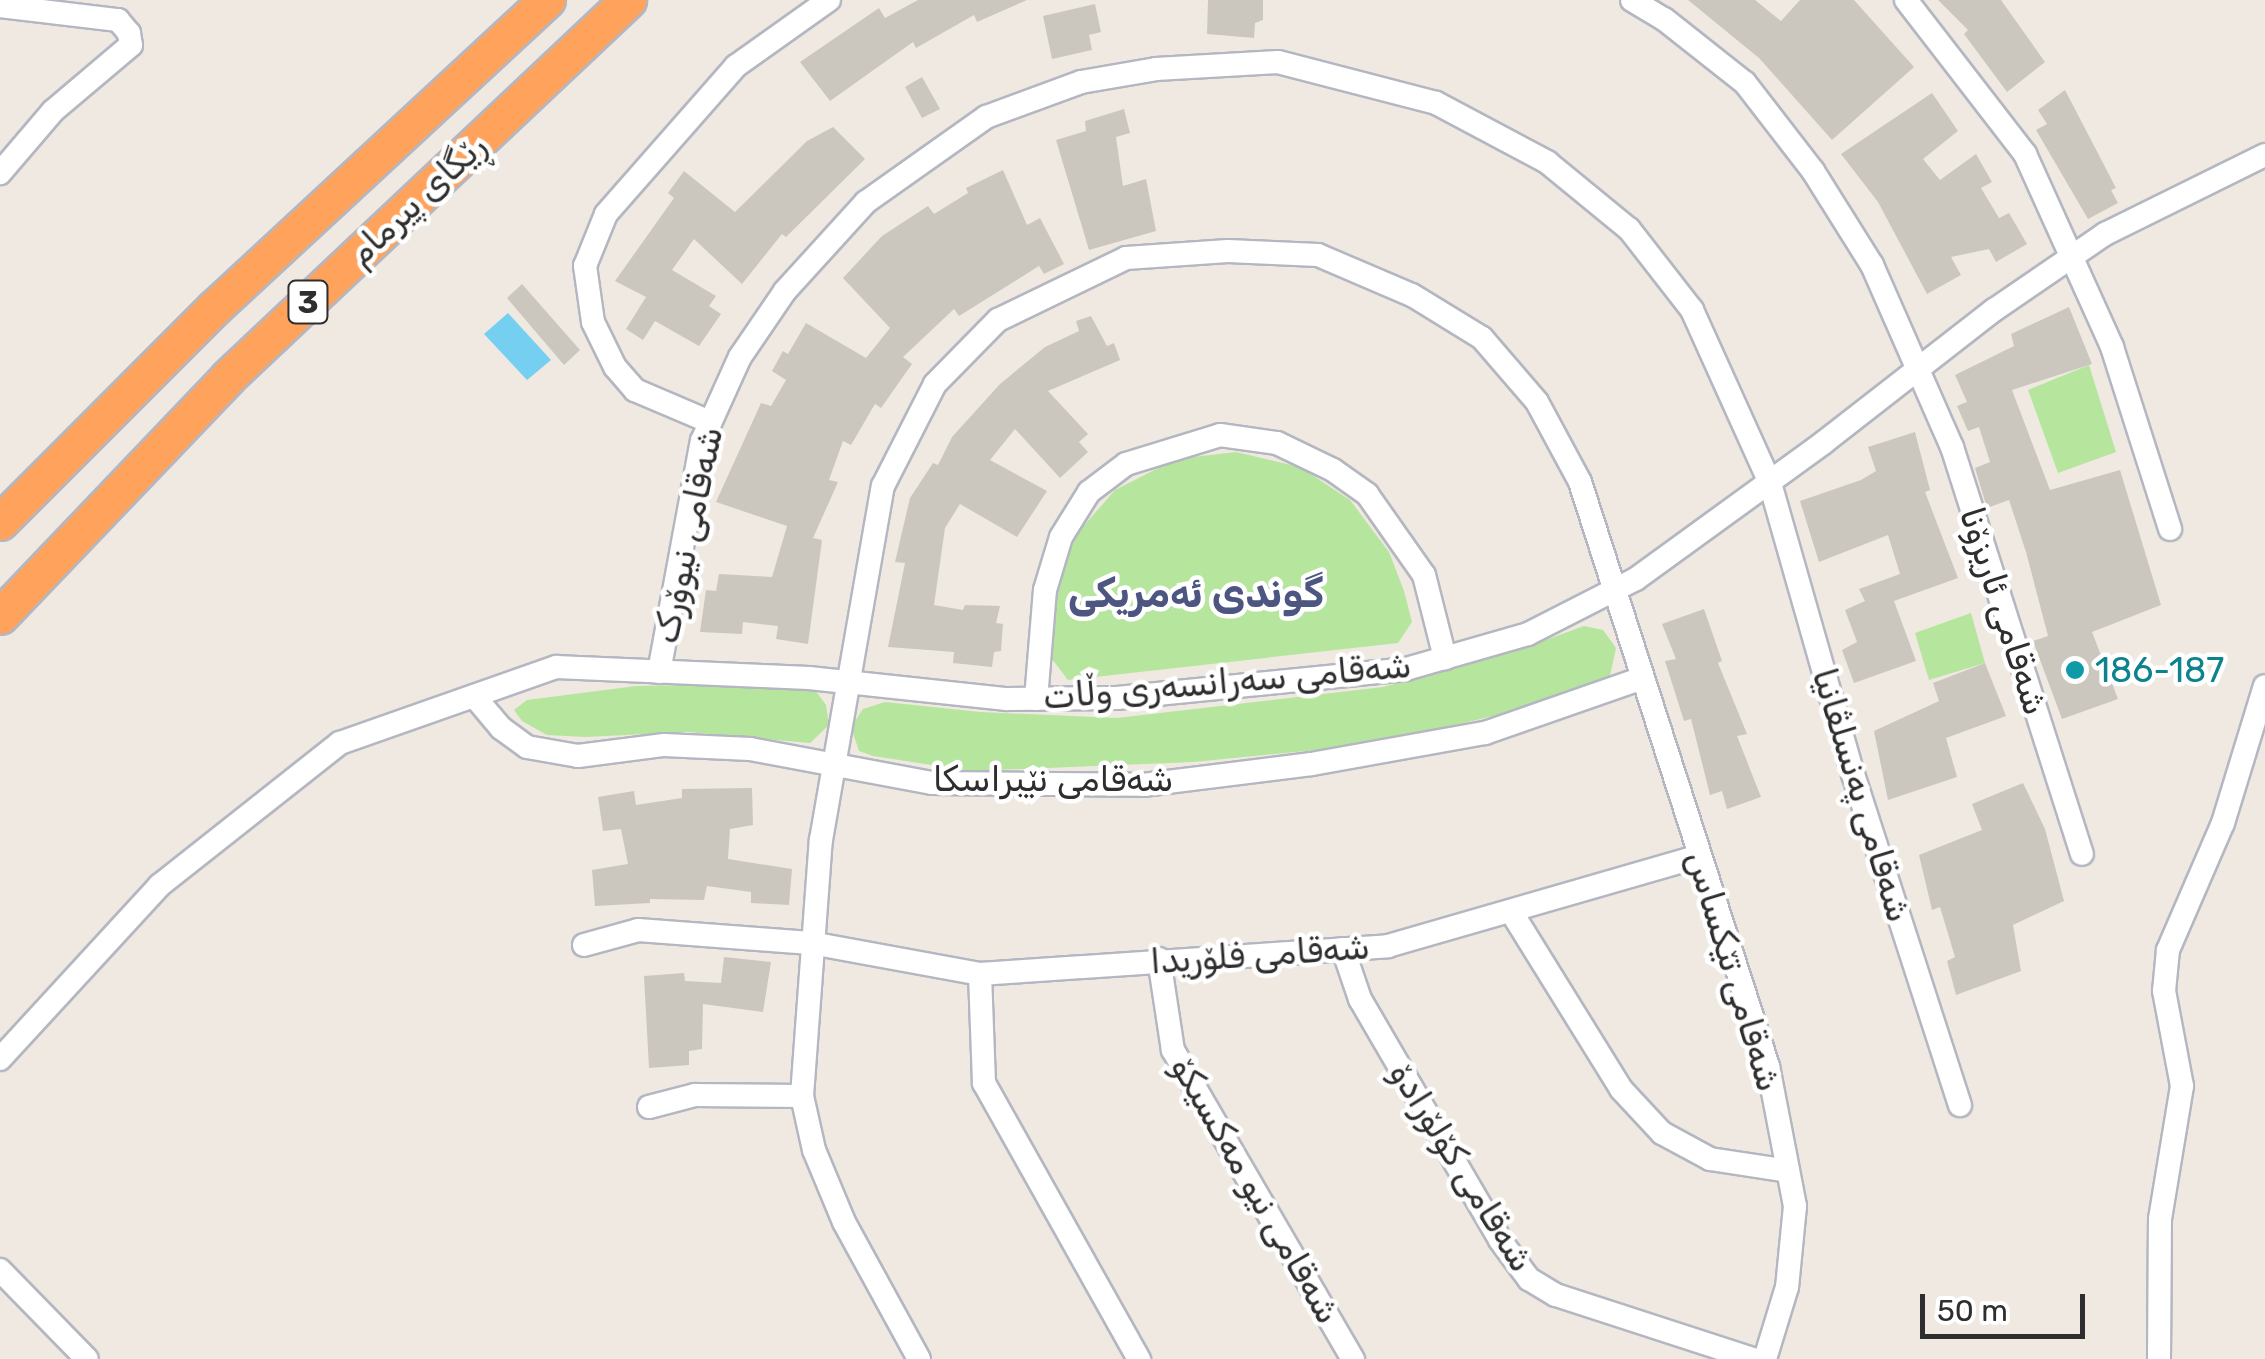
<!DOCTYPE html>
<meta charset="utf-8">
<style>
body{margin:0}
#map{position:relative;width:2265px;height:1359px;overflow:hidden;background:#efe9e1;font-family:Rubik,Vazirmatn,sans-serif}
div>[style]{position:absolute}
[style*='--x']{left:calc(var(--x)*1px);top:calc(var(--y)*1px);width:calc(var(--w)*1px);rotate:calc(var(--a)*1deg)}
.green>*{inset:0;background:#b6e59e}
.water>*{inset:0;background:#75cff0}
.building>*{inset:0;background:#cbc7bf}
.roads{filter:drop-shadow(2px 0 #b4b7c1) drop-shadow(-2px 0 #b4b7c1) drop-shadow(0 2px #b4b7c1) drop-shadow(0 -2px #b4b7c1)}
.minor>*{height:22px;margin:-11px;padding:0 11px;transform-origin:11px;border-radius:11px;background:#fff}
.highway>*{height:35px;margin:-17.5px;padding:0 17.5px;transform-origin:17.5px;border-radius:17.5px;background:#ffa35c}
.dots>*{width:28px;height:28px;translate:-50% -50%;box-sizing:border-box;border:5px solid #fff;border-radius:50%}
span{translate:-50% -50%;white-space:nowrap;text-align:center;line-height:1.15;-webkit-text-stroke:9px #fff;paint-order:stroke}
.shield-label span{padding:2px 8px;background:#fff;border:2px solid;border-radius:8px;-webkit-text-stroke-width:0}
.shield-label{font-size:32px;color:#2e2e2e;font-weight:700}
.street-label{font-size:35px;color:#2e2e2e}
.culture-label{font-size:35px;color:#0d838f}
.left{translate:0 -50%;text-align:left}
.quarter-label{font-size:40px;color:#4d5680;font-weight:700}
.scale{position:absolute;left:1920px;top:1294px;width:165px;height:45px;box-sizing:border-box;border:5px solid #2e2e2e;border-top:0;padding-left:12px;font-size:30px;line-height:35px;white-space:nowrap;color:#2e2e2e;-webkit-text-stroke:8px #fff;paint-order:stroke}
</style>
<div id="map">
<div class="green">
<i style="clip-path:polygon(2089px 365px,2116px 452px,2058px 473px,2028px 390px)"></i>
<i style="clip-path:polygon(1236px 452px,1300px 467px,1350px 500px,1389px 552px,1404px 591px,1412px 622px,1398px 643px,1068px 680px,1049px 655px,1052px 605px,1062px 565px,1081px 529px,1115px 490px,1176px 459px)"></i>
<i style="clip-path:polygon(1971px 613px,1985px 663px,1929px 680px,1915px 633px)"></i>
<i style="clip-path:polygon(1584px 626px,1603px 630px,1616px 648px,1610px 676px,1541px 704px,1379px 744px,1193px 762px,971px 771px,873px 756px,859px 751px,851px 727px,863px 709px,885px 702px,980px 712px,1117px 718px,1383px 687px,1516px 651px)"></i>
<i style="clip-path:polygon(755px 684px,815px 690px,826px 705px,829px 725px,810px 743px,688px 732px,585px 737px,547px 735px,522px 721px,514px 710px,527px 700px,636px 686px)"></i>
</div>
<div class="water">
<i style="clip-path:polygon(508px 313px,551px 360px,527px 380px,484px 334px)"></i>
</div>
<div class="building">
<i style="clip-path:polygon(918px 0,1027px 0,977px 22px,974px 15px,916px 48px,913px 42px,830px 101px,800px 62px,879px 8px,885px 18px)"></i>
<i style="clip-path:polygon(1208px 0,1263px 0,1263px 20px,1255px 23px,1254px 38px,1207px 34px)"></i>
<i style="clip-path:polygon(1688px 0,1755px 0,1781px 21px,1800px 0,1854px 0,1914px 67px,1832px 140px,1759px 58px)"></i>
<i style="clip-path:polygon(1938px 0,2001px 0,2045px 62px,2007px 92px,1964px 34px,1968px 30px)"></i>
<i style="clip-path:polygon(1095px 4px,1101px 32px,1089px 35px,1092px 50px,1052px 59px,1043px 16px)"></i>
<i style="clip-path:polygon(922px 77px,940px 109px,922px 118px,905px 87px)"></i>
<i style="clip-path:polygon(2065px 90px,2116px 188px,2111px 190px,2118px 203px,2088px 219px,2036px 130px,2047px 124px,2038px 110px)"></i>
<i style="clip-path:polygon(1932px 93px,1958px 131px,1923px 159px,1940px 180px,1976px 154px,1992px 182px,1981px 188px,1999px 218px,2009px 213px,2027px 244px,1996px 262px,1989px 249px,1951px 257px,1961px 275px,1927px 294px,1878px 202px,1841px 154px)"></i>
<i style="clip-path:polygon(1124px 109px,1130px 133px,1116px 137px,1123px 186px,1146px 179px,1156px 231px,1089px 250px,1056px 140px,1086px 131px,1085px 121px)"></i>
<i style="clip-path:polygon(833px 127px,865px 159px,786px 237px,782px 234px,742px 284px,694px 239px,672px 270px,716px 296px,709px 306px,721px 314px,699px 346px,655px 321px,643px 340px,626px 329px,646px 297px,615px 281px,674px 198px,668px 193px,684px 171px,735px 212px,807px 141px)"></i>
<i style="clip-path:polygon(1003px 170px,1027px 225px,1040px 218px,1064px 264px,1044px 274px,1039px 266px,959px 316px,954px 309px,903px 357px,912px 364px,881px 408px,875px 404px,851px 445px,843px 441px,829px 480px,838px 482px,813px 538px,822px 540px,808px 644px,776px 639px,778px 626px,743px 622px,742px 634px,700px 632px,706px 590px,716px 591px,719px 574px,772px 577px,787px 526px,716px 502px,761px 403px,771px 406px,786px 380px,772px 371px,783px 351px,788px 354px,806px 323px,866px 358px,890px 328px,843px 278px,882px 236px,928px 206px,934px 214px,968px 193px,966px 188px)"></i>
<i style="clip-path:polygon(522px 284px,580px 350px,564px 365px,507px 298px)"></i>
<i style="clip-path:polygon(2069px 307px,2092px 364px,2012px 390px,2050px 490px,2120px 470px,2161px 605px,2092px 632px,2118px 699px,2062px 719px,2033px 641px,2048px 636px,2026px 552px,2009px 500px,1987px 508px,1975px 468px,1990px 462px,1979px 427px,1968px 431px,1957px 406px,1967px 402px,1955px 375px,2014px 346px,2011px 334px)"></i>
<i style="clip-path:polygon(1091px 316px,1107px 346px,1114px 343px,1120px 360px,1048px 391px,1088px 434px,1079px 442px,1088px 452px,1060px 478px,1015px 429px,990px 460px,1047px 491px,1017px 537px,960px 504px,945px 528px,934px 605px,963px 610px,965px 605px,1000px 606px,996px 623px,1003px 624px,1001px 651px,994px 652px,992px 667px,953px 663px,954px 652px,888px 647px,905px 563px,895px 562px,910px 498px,933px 463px,938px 465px,952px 437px,1000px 384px,1045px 347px,1079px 331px,1076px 321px)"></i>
<i style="clip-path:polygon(1915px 432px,1930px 490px,1925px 492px,1958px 578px,1894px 601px,1916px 661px,1854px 683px,1842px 650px,1857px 642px,1845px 610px,1865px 601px,1859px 589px,1900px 574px,1888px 535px,1819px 562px,1800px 501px,1861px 480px,1876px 471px,1868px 447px)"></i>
<i style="clip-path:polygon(1704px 609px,1722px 661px,1718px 663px,1747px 734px,1737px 736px,1761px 797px,1727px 809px,1722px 791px,1710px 795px,1691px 719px,1684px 721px,1665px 661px,1676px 659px,1662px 624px)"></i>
<i style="clip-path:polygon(1985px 663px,2006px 716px,1946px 738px,1957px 777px,1888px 800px,1874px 731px,1939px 701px,1933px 683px)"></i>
<i style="clip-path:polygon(2023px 783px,2045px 829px,2064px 901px,2013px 925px,2021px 971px,1956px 995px,1947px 961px,1955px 957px,1940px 907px,1932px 910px,1919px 855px,1982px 830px,1972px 804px)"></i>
<i style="clip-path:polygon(752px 788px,753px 825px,730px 829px,728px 859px,792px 869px,789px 905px,751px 903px,751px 892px,707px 886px,704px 900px,650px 899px,650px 903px,595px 906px,592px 870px,628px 864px,621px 829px,603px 831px,598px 797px,634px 791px,636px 805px,682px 798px,682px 789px)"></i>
<i style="clip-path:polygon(724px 957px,771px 962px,763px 1012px,703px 1004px,702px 1049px,689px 1051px,689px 1065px,649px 1068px,644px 976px,684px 973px,685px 981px,721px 983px)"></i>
</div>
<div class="roads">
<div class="minor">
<i style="--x:1632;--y:0;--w:37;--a:31"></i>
<i style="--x:1664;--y:19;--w:103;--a:38.3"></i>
<i style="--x:1745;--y:83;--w:111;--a:52.3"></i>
<i style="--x:1813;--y:171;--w:111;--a:57.9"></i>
<i style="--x:1872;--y:265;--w:199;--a:66.3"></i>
<i style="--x:1952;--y:447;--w:427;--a:72.3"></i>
<i style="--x:1906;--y:0;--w:195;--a:52.3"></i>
<i style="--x:2025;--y:154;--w:212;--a:65.7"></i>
<i style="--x:2112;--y:347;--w:191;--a:72.3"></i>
<i style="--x:0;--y:6;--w:119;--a:6.8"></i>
<i style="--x:118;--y:20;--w:17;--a:50"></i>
<i style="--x:129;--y:33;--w:12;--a:81"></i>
<i style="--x:131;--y:45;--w:102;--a:139.8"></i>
<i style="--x:53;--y:111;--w:82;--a:130.5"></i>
<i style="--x:710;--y:422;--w:82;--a:-156.9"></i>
<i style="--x:635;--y:390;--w:30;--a:-131"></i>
<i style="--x:615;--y:367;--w:50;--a:-116.1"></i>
<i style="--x:593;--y:322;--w:57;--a:-98.1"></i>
<i style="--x:585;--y:266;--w:56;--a:-68"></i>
<i style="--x:606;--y:214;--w:197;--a:-48.7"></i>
<i style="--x:736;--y:66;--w:114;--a:-35.4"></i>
<i style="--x:659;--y:672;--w:235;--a:-79.5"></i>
<i style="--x:702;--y:441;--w:92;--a:-65.7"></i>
<i style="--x:740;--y:357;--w:80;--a:-55.7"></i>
<i style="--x:785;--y:291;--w:120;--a:-47.7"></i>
<i style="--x:866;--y:202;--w:147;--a:-35.3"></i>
<i style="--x:986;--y:117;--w:101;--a:-20.2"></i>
<i style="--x:1081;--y:82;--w:76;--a:-9.8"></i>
<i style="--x:1156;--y:69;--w:122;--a:-3.3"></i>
<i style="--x:1278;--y:62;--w:163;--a:14.5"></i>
<i style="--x:1436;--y:103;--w:126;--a:28"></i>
<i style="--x:1547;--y:162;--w:106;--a:39.3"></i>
<i style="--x:1629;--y:229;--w:103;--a:52.1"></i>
<i style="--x:1692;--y:310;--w:190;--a:65.7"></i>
<i style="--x:1770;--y:483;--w:303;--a:74.1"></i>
<i style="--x:1853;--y:774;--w:348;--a:72.1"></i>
<i style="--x:474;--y:696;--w:42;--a:49.8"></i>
<i style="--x:501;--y:728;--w:32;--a:36"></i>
<i style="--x:527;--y:747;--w:52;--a:10"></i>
<i style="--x:578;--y:756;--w:87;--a:-7.3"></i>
<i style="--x:664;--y:745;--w:86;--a:2.7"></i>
<i style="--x:750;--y:749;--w:185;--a:10.6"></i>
<i style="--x:932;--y:783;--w:211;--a:0.5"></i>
<i style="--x:1143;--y:785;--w:170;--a:-7.1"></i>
<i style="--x:1312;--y:764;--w:176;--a:-10.2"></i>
<i style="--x:1485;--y:733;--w:167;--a:-19.2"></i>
<i style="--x:1036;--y:699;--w:109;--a:-85.3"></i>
<i style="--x:1045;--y:590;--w:55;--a:-73.2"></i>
<i style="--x:1061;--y:537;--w:53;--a:-58.1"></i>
<i style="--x:1089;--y:492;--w:46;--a:-37.1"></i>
<i style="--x:1126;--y:464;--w:98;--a:-17.1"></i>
<i style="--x:1220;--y:435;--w:58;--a:8"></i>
<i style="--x:1277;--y:443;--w:62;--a:25.7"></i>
<i style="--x:1333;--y:470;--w:42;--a:35.2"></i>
<i style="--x:1367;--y:494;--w:99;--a:54.9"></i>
<i style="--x:1424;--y:575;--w:86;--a:75.8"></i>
<i style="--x:1512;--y:913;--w:207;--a:58.2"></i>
<i style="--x:1621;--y:1089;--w:60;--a:47"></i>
<i style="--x:1662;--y:1133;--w:55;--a:28.4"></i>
<i style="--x:1710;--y:1159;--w:79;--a:8.7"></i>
<i style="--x:584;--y:945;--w:56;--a:-15.5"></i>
<i style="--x:638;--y:930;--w:173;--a:4.3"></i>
<i style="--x:811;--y:943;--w:172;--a:10.4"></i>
<i style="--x:980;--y:974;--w:409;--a:-3.9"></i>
<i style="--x:1388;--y:946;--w:324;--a:-16.1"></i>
<i style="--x:1343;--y:949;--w:53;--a:71.2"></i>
<i style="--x:1360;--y:999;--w:279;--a:59.8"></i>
<i style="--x:1500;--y:1240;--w:49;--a:53.4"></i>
<i style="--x:1529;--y:1279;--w:31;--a:31"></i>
<i style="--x:1556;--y:1295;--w:207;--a:18"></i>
<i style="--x:1159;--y:959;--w:92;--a:81.3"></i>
<i style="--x:1173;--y:1050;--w:358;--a:59.8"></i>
<i style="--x:980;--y:974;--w:109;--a:87.9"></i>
<i style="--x:984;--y:1083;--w:317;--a:60.7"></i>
<i style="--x:0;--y:1059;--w:236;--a:-47.4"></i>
<i style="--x:160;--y:885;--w:229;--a:-38.3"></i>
<i style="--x:340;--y:743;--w:229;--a:-19.4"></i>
<i style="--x:556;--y:667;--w:253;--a:2.5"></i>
<i style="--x:809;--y:678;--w:199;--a:6.1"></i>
<i style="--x:1007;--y:699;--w:110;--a:-0.5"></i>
<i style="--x:1117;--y:698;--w:290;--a:-5.7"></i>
<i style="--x:1406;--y:669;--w:127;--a:-16"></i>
<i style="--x:1528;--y:634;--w:121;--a:-27"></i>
<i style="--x:1636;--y:579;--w:231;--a:-36"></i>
<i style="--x:1823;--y:443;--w:217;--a:-37.9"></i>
<i style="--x:1994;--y:310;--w:135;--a:-34.4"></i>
<i style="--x:2105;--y:234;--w:178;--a:-26.3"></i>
<i style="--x:649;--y:1107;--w:48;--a:-14.6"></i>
<i style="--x:695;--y:1095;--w:107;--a:0.5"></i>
<i style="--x:0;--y:1270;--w:124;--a:45.7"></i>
<i style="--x:919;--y:1359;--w:156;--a:-118.7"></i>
<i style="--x:844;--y:1222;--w:78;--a:-112.6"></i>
<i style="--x:814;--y:1150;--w:55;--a:-102.5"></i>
<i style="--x:802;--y:1096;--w:257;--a:-85.8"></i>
<i style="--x:821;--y:840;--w:359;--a:-80.1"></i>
<i style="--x:883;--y:486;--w:114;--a:-63"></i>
<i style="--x:935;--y:384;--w:90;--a:-45.5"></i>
<i style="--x:998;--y:320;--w:142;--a:-25.8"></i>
<i style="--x:1126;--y:258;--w:102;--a:-3.9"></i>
<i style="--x:1228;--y:251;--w:90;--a:2.5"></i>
<i style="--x:1318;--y:255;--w:102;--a:23.1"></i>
<i style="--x:1412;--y:295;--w:82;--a:31.6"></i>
<i style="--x:1482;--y:338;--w:84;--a:49.3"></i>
<i style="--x:1537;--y:402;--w:91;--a:61.7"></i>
<i style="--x:1580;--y:482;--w:614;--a:72.16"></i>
<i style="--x:1768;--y:1066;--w:143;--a:79.1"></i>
<i style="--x:1795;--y:1206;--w:81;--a:95.6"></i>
<i style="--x:1787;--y:1287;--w:75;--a:107"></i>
<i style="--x:2159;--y:1359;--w:140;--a:-89.6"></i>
<i style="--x:2160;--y:1219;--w:135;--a:-80.6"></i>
<i style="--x:2182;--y:1086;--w:97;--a:-100.7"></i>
<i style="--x:2164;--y:991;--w:41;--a:-84.4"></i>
<i style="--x:2168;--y:950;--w:138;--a:-66.6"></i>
<i style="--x:2223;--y:823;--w:143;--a:-73"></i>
</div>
<div class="highway">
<i style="--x:0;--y:522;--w:303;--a:-45"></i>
<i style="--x:214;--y:308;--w:454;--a:-42.8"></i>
<i style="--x:0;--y:616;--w:330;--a:-46.3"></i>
<i style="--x:228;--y:377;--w:550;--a:-43.3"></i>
</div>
</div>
<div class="dots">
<i style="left:2075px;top:670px;background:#0f9aa8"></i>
</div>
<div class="shield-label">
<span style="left:308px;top:302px">3</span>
</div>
<div class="street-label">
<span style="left:417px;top:199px;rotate:-43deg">ڕێگای پیرمام</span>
<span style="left:688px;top:535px;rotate:-78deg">شەقامی نیوۆرک</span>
<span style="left:2004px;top:611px;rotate:72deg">شەقامی ئاریزۆنا</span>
<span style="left:1227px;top:681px;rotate:-5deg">شەقامی سەرانسەری وڵات</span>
<span style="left:1053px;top:779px">شەقامی نێبراسکا</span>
<span style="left:1862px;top:795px;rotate:73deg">شەقامی پەنسلڤانیا</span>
<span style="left:1260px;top:954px;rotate:-4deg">شەقامی فلۆریدا</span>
<span style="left:1734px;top:971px;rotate:73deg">شەقامی تێکساس</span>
<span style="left:1462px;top:1167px;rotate:58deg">شەقامی کۆلۆرادۆ</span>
<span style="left:1256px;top:1190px;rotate:60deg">شەقامی نیو مەکسیکۆ</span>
</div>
<div class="culture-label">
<span class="left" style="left:2095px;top:670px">186-187</span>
</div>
<div class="quarter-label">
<span style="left:1196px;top:594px">گوندی ئەمریکی</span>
</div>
<div class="scale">50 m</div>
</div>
